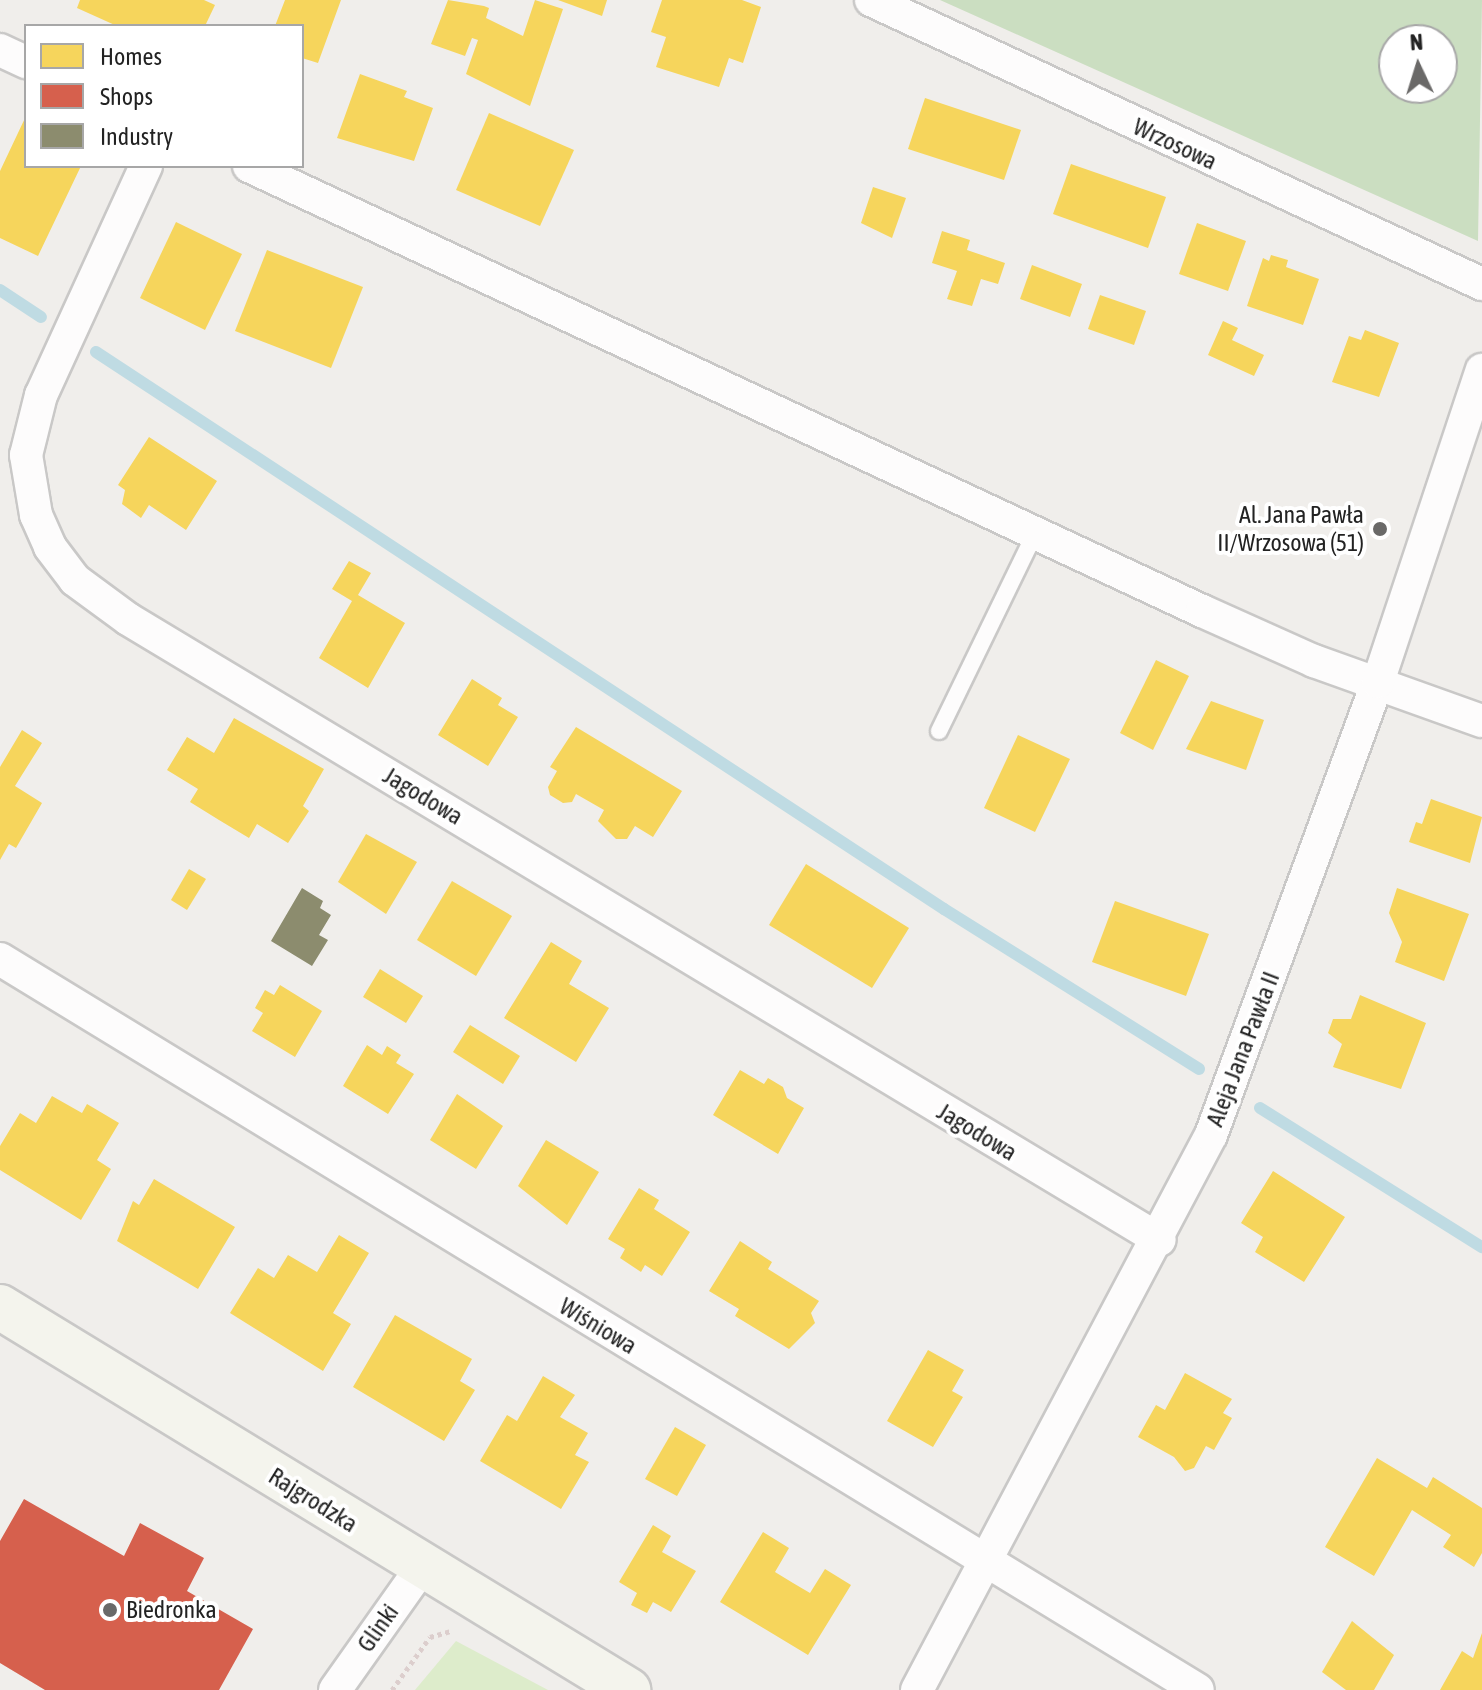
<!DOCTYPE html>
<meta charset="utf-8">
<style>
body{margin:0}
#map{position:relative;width:1482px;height:1690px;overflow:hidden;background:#f0eeeb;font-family:"Asap Condensed",sans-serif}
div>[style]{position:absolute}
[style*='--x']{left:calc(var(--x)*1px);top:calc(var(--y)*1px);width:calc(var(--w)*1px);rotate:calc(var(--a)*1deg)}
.grass>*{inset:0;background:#ddeccb}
.forest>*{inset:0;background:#cbdec1}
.homes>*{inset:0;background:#f6d55c}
.shops>*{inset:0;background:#d6604d}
.industry>*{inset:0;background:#8c8c6e}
.stream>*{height:12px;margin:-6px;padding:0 6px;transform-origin:6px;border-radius:6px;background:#bfdbe3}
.path>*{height:5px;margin-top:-2.5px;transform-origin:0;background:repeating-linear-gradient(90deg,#dccecd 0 4px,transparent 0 8px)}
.roads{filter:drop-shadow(2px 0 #c9c8c7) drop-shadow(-2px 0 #c9c8c7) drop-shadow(0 2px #c9c8c7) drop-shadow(0 -2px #c9c8c7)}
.lane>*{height:16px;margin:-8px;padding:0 8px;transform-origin:8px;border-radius:8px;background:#fdfcfc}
.street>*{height:32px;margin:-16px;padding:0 16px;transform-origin:16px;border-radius:16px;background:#fdfcfc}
.secondary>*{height:44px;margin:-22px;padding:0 22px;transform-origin:22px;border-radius:22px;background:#f4f4ed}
.dots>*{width:22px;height:22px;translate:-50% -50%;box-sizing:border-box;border:4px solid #fff;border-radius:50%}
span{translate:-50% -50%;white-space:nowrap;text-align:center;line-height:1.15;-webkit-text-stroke:8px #fff;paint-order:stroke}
.street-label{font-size:24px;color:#222}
.poi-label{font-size:24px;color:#222}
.right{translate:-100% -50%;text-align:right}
.left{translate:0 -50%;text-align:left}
.legend{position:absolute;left:24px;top:24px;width:280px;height:144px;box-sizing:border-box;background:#fff;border:2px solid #a7a7a7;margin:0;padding:10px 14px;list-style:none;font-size:24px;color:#222}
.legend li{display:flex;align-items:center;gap:16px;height:40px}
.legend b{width:40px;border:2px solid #a7a7a7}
.north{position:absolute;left:1378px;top:24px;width:80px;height:80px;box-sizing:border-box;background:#fff;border:2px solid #a7a7a7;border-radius:50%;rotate:356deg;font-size:22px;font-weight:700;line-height:32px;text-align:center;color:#222}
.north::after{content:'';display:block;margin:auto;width:28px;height:36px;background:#6a6968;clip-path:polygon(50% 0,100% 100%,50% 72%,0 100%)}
</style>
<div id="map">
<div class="grass">
<i style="clip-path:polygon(456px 1641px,548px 1690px,415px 1690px)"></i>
</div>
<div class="forest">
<i style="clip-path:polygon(evenodd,940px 0,1482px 0,1478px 241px,940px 0,1394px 40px,1442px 40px,1442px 88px,1394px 88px,1394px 40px)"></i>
</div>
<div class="homes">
<i style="clip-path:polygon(80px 0,204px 0,215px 5px,205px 26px,117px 26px,77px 8px)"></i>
<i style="clip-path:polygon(285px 0,341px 0,318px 63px,302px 58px,302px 26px,275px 26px)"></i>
<i style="clip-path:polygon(448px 0,484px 6px,489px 8px,486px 18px,523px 36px,535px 0,563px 9px,530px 106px,466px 74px,478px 40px,472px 38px,465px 56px,431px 44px)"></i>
<i style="clip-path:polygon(558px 0,607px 0,602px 16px)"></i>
<i style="clip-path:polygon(662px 0,742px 0,761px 7px,743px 63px,729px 58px,719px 87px,656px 67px,666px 37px,651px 32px)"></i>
<i style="clip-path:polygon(360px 74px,407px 91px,404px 97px,433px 108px,414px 161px,337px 138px)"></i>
<i style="clip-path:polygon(925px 98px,1021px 130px,1004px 180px,908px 149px)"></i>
<i style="clip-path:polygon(489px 113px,574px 150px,540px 226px,456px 190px)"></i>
<i style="clip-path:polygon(26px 116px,26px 166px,81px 166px,38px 256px,0 238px,0 171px)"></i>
<i style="clip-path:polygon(1071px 164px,1166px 197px,1148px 248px,1053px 214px)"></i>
<i style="clip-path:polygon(873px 187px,906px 198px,892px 238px,861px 223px)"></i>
<i style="clip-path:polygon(176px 222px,242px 254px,205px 330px,140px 298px)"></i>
<i style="clip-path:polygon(1197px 223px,1246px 241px,1228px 291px,1179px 274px)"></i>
<i style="clip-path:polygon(942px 231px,970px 240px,967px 250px,1005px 263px,998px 284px,981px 279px,972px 306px,947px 299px,957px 271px,932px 263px)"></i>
<i style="clip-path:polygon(267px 250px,363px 287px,331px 368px,235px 331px)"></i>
<i style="clip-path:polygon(1271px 255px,1288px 260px,1286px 267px,1319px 279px,1303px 325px,1247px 306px,1263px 258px,1269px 261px)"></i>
<i style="clip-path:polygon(1032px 265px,1082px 284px,1070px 317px,1020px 299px)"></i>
<i style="clip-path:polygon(1100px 295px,1146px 311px,1134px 345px,1088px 329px)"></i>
<i style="clip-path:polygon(1223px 321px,1238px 328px,1232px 340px,1264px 355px,1254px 376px,1208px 355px)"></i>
<i style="clip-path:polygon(1365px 330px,1399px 343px,1379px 397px,1332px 382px,1349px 336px,1361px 340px)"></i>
<i style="clip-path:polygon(149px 437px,217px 481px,186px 530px,149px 505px,141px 518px,122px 504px,125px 490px,118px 485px)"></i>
<i style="clip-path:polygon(349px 561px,371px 573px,358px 595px,405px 623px,368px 688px,319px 658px,352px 601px,332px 589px)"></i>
<i style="clip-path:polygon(1156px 660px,1189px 676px,1153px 750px,1120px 733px)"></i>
<i style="clip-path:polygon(472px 679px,502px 698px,498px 705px,518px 717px,488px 766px,438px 735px)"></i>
<i style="clip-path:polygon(1211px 701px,1264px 720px,1246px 770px,1186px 749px)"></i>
<i style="clip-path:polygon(234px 718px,324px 769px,303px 806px,309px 811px,288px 843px,257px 824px,249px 838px,219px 820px,190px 802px,198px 789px,167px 770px,187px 737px,214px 753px)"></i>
<i style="clip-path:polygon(576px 727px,682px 791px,653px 837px,635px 826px,627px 839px,616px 839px,598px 821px,604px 810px,576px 794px,572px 802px,563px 803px,550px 795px,548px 787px,557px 771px,550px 767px)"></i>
<i style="clip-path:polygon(22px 730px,42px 743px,15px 786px,42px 803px,16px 848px,9px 844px,0 860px,0 767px)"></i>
<i style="clip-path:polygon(1018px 735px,1070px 759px,1035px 832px,984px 808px)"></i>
<i style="clip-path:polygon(1431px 799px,1482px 817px,1470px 863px,1409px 842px,1416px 822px,1422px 824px)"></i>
<i style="clip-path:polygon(366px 834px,417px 862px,386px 914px,338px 882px)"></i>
<i style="clip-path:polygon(806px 864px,909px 928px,872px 988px,769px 925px)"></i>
<i style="clip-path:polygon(189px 869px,206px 879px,187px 910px,171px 900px)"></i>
<i style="clip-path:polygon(452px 881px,512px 916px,476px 976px,417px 940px)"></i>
<i style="clip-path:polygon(1397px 888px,1469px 914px,1444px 981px,1395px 962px,1402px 942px,1389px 913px)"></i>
<i style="clip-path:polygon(1115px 901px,1209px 934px,1186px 996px,1092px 962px)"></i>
<i style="clip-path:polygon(551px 942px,582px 961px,569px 984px,609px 1008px,576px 1062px,504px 1018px)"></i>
<i style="clip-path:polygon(380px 969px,423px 996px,406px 1023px,363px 997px)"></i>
<i style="clip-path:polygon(280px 985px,322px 1011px,295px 1057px,252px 1031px,263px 1013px,255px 1008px,265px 990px,274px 995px)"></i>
<i style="clip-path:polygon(1360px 995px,1426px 1023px,1401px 1089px,1333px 1067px,1342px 1044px,1328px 1033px,1333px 1019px,1351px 1019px)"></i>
<i style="clip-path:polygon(470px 1025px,520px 1056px,503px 1084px,453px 1052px)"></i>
<i style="clip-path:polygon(367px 1045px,382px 1055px,387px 1046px,401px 1055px,396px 1063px,414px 1074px,388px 1114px,343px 1086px)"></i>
<i style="clip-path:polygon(740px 1070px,764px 1084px,768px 1078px,783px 1087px,787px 1098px,804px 1108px,778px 1154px,713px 1115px)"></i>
<i style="clip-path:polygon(457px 1094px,503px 1126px,476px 1169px,430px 1140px)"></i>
<i style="clip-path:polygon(52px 1096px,82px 1113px,87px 1104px,119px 1123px,97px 1160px,111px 1169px,81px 1220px,0 1170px,0 1146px,20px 1113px,36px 1123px)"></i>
<i style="clip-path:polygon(546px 1140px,599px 1172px,567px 1225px,518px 1186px)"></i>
<i style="clip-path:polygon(1273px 1171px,1345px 1217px,1304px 1282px,1255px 1252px,1263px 1237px,1241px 1223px)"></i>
<i style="clip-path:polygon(154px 1179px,235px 1227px,198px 1289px,117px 1241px,133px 1201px,139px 1205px)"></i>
<i style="clip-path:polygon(639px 1188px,659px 1200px,654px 1209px,690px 1232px,662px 1276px,645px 1265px,641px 1272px,620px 1258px,625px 1249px,608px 1239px)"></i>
<i style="clip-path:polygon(339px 1235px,369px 1253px,333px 1313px,351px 1324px,323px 1371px,230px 1313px,258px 1268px,274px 1278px,288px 1255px,317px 1272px)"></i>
<i style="clip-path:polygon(740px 1241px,772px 1262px,768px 1269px,819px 1301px,811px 1313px,815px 1323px,789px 1349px,735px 1316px,739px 1309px,709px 1291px)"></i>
<i style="clip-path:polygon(395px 1315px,472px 1359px,460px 1381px,475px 1390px,444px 1441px,353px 1387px)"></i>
<i style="clip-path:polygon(928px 1350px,964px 1370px,952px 1391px,963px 1397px,933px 1447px,887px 1421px)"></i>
<i style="clip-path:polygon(1185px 1373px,1232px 1399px,1223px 1413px,1232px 1418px,1214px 1450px,1206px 1446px,1194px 1468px,1185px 1471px,1174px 1457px,1138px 1437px,1156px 1405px,1165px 1410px)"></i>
<i style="clip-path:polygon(543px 1376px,575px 1395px,560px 1417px,588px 1433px,575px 1455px,589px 1462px,561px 1509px,480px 1461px,507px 1415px,517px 1421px)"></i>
<i style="clip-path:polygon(675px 1427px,706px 1445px,677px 1496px,645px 1479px)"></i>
<i style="clip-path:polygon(1377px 1458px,1427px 1488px,1433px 1477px,1482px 1508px,1482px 1553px,1474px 1567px,1443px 1547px,1451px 1535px,1412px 1510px,1374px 1576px,1325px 1547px)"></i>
<i style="clip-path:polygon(653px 1525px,671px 1536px,662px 1552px,696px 1571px,671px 1612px,653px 1602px,647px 1613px,631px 1605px,637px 1593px,619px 1582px)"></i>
<i style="clip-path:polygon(763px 1532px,789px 1548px,775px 1572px,793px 1583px,810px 1593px,825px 1569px,851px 1585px,808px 1655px,720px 1602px)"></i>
<i style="clip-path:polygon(1352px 1621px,1394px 1655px,1374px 1690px,1346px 1690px,1322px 1672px)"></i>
<i style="clip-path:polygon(1482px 1633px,1482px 1690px,1440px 1690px,1462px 1651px,1473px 1658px)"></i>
</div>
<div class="shops">
<i style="clip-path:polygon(24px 1499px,124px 1556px,140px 1523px,204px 1558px,187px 1591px,253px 1629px,219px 1690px,45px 1690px,0 1663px,0 1541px)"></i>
</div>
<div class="industry">
<i style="clip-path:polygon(302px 888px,323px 901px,320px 908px,331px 915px,319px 935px,328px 940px,312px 966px,271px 941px)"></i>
</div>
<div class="stream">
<i style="--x:0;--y:290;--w:49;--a:33.4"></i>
<i style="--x:96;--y:352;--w:1015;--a:33.3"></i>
<i style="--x:944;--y:909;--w:301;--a:32.1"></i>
<i style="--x:1260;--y:1108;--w:262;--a:32.1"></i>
</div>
<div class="path">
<i style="--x:392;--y:1690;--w:65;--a:-54.4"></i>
<i style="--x:430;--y:1637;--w:22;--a:-16"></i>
</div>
<div class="roads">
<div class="lane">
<i style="--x:939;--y:731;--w:220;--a:-64.1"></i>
</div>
<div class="street">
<i style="--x:871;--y:0;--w:674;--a:24.93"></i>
<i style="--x:0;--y:50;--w:29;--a:25"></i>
<i style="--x:146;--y:166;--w:252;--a:114.6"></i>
<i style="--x:41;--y:395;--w:62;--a:104"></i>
<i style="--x:26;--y:455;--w:61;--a:80.5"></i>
<i style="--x:36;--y:515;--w:35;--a:66"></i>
<i style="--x:50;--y:547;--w:41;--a:52.9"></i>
<i style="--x:75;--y:580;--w:66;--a:36.3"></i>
<i style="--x:128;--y:619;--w:1204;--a:31.04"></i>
<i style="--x:249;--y:166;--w:1052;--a:25.03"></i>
<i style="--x:1202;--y:611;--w:123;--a:24.1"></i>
<i style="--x:1314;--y:661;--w:178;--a:19.7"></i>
<i style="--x:0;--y:959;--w:1403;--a:31.39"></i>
<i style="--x:335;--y:1690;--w:151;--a:-54.7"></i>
<i style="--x:917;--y:1690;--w:628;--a:-62.09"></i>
<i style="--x:1211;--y:1135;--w:483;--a:-69.8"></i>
<i style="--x:1378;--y:682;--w:329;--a:-71.6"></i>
</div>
<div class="secondary">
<i style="--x:0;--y:1307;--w:736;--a:31.38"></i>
</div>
</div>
<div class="dots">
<i style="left:1380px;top:529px;background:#6a6968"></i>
<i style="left:110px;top:1610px;background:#6a6968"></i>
</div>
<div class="street-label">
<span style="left:1175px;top:144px;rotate:25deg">Wrzosowa</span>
<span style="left:423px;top:796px;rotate:31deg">Jagodowa</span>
<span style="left:1243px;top:1049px;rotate:-69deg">Aleja Jana Pawła II</span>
<span style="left:977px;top:1132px;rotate:31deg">Jagodowa</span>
<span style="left:598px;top:1326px;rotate:31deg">Wiśniowa</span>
<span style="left:313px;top:1500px;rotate:32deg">Rajgrodzka</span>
<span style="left:378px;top:1628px;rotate:-55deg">Glinki</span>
</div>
<div class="poi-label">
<span class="right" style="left:1364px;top:529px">Al. Jana Pawła<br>II/Wrzosowa (51)</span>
<span class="left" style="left:126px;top:1610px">Biedronka</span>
</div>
<ul class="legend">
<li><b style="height:22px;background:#f6d55c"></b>Homes</li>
<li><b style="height:22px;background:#d6604d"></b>Shops</li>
<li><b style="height:22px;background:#8c8c6e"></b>Industry</li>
</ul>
<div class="north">N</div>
</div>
